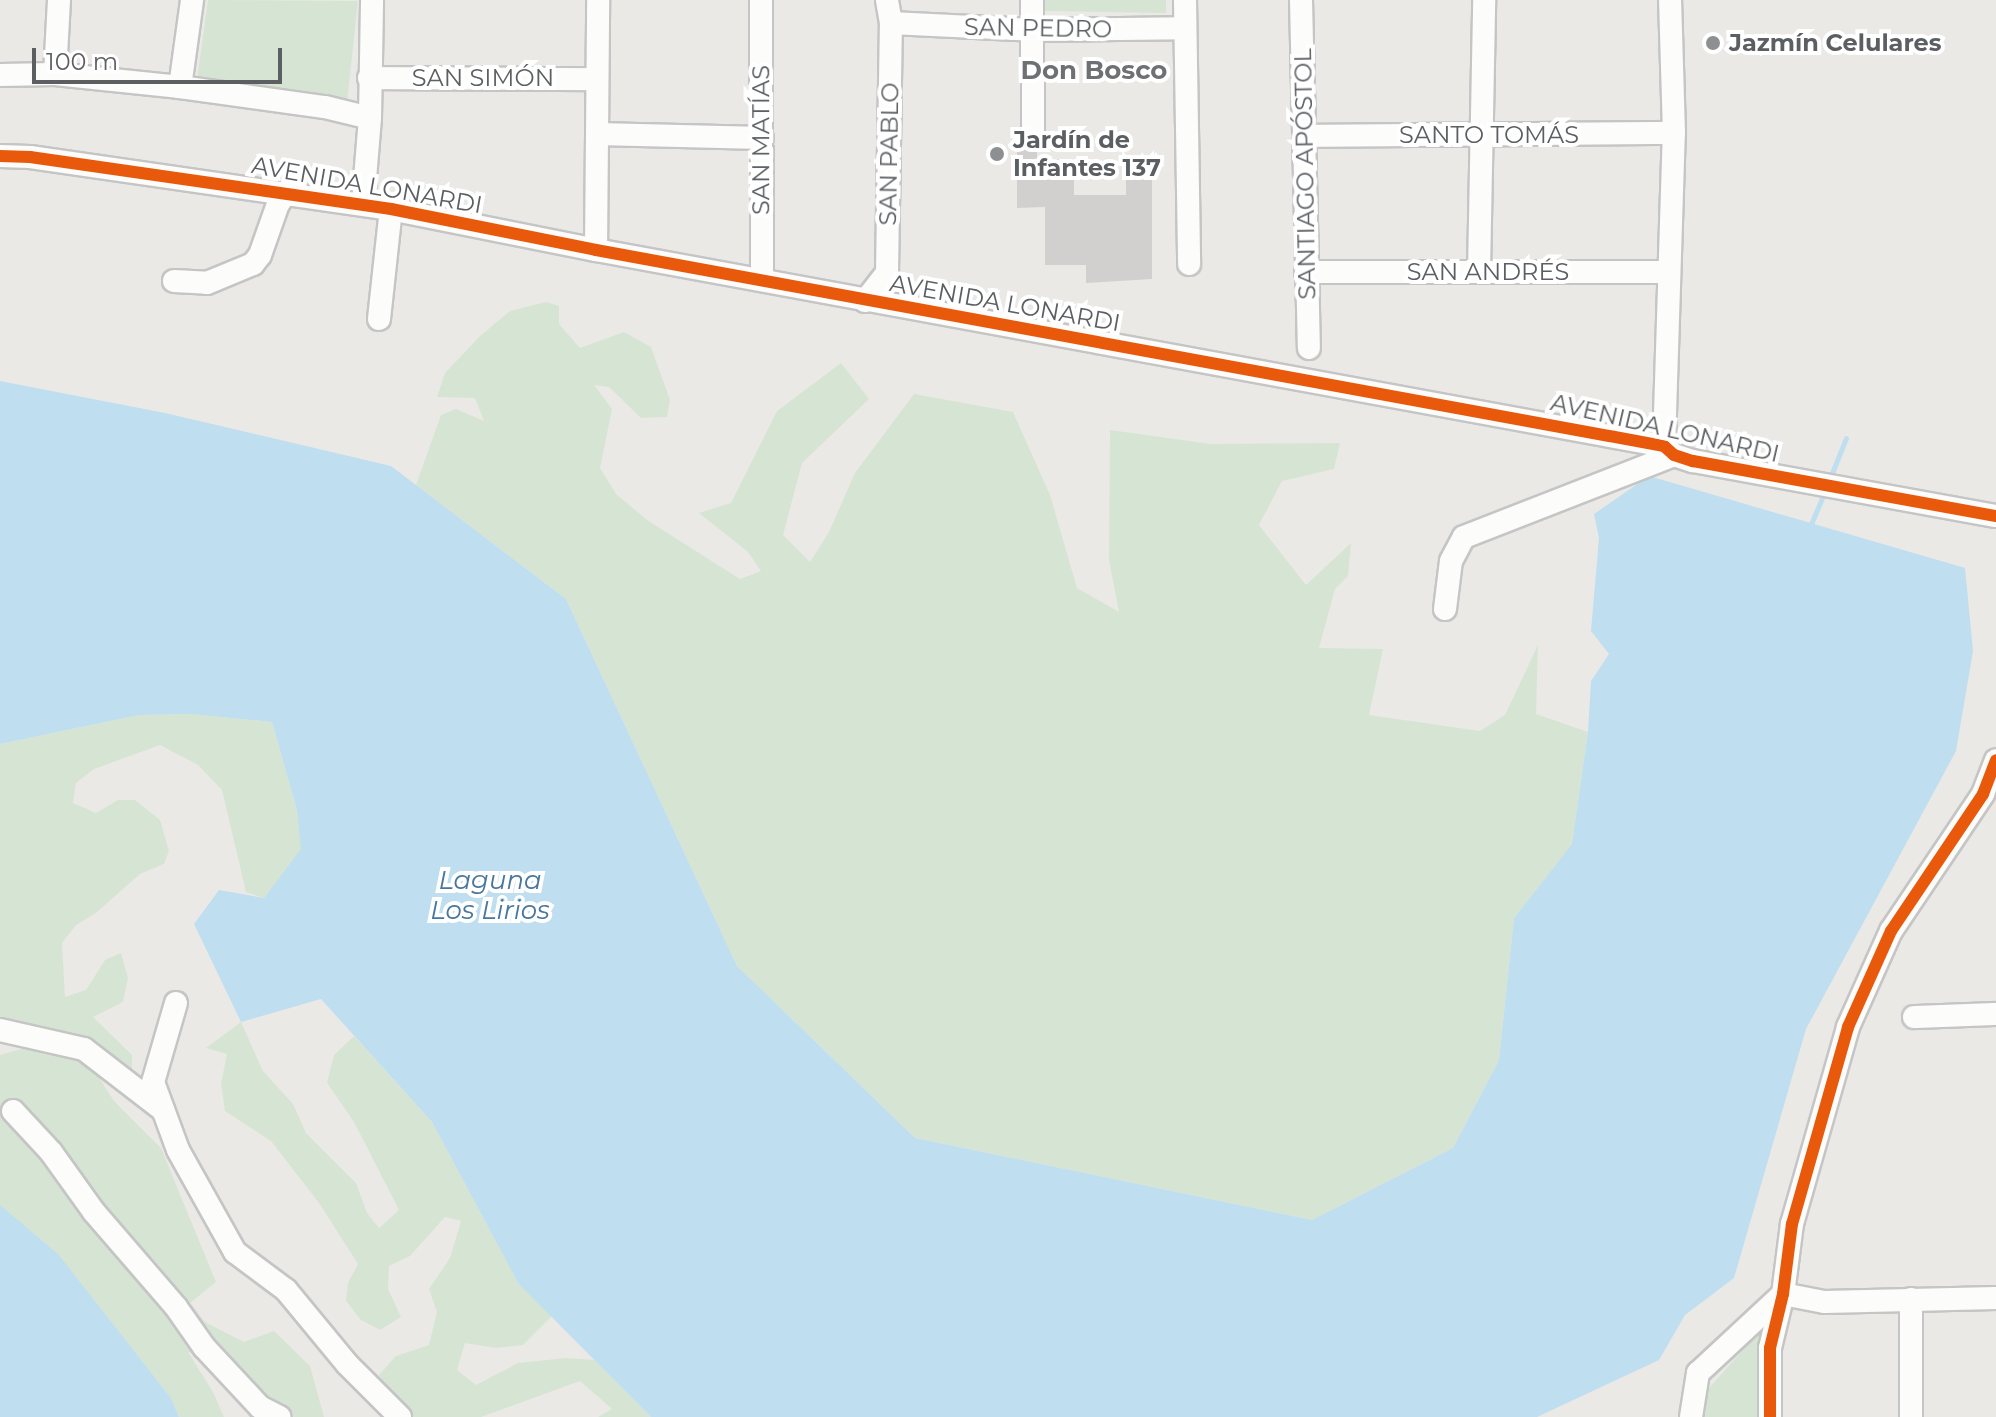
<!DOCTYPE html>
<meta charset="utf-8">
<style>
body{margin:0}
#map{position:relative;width:1996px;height:1417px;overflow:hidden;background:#eae9e6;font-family:Montserrat,sans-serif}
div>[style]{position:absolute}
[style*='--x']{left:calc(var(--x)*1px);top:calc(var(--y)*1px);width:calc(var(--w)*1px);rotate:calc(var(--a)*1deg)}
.green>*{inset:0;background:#d6e5d3}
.water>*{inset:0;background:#bfdef0}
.stream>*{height:5px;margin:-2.5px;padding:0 2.5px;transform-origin:2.5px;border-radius:2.5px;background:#bfdef0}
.building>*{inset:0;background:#d1d0ce}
.roads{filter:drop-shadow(2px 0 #c5c5c5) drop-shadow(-2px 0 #c5c5c5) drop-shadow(0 2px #c5c5c5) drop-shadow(0 -2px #c5c5c5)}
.minor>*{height:22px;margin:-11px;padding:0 11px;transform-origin:11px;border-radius:11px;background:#fcfcfb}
.cycleway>*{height:12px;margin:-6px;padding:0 6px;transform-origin:6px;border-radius:6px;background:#e8590c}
.dots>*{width:22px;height:22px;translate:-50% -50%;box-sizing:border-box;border:4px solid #fff;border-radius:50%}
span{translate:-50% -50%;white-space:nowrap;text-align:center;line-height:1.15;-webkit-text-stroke:8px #fff;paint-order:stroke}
.street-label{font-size:24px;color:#5c5f62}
.poi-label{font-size:24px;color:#5c5f62;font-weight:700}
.left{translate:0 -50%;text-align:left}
.neighbourhood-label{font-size:26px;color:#6d7174;font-weight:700}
.water-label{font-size:26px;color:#48769c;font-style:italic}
.scale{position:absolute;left:32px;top:48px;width:250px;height:36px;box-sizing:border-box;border:4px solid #5c5f62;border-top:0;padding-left:10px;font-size:24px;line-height:28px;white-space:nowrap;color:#5c5f62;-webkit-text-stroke:6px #fff;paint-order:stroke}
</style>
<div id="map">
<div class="green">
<i style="clip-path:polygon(208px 0,358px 1px,347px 103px,196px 87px)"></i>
<i style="clip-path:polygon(1045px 0,1166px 0,1166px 13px,1045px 11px)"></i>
<i style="clip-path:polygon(546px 302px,559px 306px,559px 324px,580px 348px,624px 332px,651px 347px,670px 400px,667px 417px,641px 418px,609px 387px,594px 385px,612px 409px,600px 468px,616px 494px,647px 520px,740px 579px,761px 571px,748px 552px,699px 513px,731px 503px,777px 411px,841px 363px,869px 399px,802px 463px,783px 535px,810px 562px,829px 532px,855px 473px,914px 394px,1013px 412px,1050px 495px,1077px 588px,1119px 612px,1109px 560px,1110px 430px,1211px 444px,1340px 443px,1334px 469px,1282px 481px,1259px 525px,1306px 585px,1351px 543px,1348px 576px,1335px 589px,1319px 648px,1383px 649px,1369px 715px,1480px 731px,1505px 715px,1538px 645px,1536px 714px,1588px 732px,1572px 844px,1514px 918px,1499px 1060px,1453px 1148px,1312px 1220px,915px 1138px,737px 966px,566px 599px,416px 485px,441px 415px,456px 409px,484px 421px,475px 398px,437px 397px,445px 373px,480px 336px,510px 311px)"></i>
<i style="clip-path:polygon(191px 714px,272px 722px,297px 810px,302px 849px,264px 898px,246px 892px,222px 790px,198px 765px,160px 745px,94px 769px,76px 783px,73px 803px,96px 813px,118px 800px,135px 800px,160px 820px,169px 851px,164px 864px,140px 874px,96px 913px,76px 925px,62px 943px,65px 997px,86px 990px,105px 960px,121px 953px,128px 978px,123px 1002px,93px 1017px,132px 1055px,132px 1071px,100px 1047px,54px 1029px,0 1024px,0 744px,139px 715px)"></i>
<i style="clip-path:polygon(241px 1022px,263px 1071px,293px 1104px,306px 1133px,356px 1183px,367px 1213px,379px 1228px,399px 1210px,354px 1122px,327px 1083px,334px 1055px,354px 1036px,432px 1122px,518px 1283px,552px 1316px,523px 1345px,496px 1348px,465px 1343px,457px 1370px,476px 1385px,518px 1363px,566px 1358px,595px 1360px,651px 1417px,598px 1417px,612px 1409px,580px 1381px,481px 1417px,405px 1417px,379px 1375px,396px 1356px,429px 1345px,437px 1312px,429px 1289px,450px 1258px,461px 1221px,445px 1217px,410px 1256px,389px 1266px,388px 1289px,401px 1317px,380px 1330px,361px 1320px,346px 1301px,348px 1283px,358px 1264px,319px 1203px,271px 1141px,225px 1111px,221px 1084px,227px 1054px,206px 1048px)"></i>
<i style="clip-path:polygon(28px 1047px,91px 1065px,114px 1101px,161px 1148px,216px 1282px,190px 1303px,205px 1322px,244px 1342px,274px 1331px,310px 1366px,324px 1417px,294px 1417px,272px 1405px,232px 1364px,188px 1352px,213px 1392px,224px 1417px,179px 1417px,171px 1398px,66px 1265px,0 1207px,0 1055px)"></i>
<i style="clip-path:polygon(1764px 1326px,1762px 1417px,1703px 1417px,1702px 1396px)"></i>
</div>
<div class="water">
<i style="clip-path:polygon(0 381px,165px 413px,391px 466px,566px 599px,737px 966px,915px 1138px,1312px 1220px,1453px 1148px,1499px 1060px,1514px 918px,1572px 844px,1588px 732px,1591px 681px,1609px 654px,1591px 631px,1599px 538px,1594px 514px,1649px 476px,1965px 568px,1973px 651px,1956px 751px,1806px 1029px,1734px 1278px,1685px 1315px,1659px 1360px,1537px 1417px,651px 1417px,518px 1283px,432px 1122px,321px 999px,241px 1022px,194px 924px,219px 890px,264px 898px,301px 849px,297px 810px,272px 722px,191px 714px,139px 715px,0 744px)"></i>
<i style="clip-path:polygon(0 1205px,58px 1254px,171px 1398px,179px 1417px,0 1417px)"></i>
</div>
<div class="stream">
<i style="--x:1830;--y:478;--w:43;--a:-68.2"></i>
<i style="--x:1811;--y:524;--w:36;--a:-67"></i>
</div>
<div class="building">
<i style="clip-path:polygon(1017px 149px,1037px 149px,1037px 159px,1074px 159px,1074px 195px,1126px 195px,1126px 168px,1152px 168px,1152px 279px,1086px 283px,1086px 265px,1045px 265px,1045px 207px,1017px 208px)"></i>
</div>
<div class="roads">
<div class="minor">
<i style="--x:761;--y:0;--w:279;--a:89.8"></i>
<i style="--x:1032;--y:0;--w:131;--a:89.6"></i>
<i style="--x:1185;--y:0;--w:264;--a:89.1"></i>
<i style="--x:1301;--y:0;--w:348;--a:88.7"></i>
<i style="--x:891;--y:23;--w:141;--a:2.8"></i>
<i style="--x:1032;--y:30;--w:153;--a:-0.7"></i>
<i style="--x:55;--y:74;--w:74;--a:-86.9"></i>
<i style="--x:0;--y:75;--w:55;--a:-1"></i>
<i style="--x:55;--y:74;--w:126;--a:5.9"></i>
<i style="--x:180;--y:87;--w:146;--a:7.9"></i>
<i style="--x:325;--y:107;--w:46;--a:13.7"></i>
<i style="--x:369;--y:78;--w:228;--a:0.3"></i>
<i style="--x:180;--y:87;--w:88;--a:-82.1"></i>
<i style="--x:598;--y:134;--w:164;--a:1.4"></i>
<i style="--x:1305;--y:136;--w:369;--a:-0.5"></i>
<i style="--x:0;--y:156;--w:30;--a:2"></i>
<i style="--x:30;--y:157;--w:365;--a:8.2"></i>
<i style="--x:391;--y:209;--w:209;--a:11.3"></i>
<i style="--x:596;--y:250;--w:1086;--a:10.4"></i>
<i style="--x:1664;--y:446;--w:13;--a:42"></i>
<i style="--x:1674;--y:455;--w:20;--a:18"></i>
<i style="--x:1693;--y:461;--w:308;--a:10.3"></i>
<i style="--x:363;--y:203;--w:85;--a:-85.3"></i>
<i style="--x:370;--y:118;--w:118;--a:-89"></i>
<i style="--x:596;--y:250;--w:250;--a:-89.5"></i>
<i style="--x:1306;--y:272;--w:363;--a:0"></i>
<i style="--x:1479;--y:272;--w:272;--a:-88.9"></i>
<i style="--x:174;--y:281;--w:33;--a:3"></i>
<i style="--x:207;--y:283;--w:50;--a:-22.4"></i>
<i style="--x:253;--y:264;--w:11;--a:-52"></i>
<i style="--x:260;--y:255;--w:54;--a:-70.6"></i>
<i style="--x:278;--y:204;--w:15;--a:-53"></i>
<i style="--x:865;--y:301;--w:36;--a:-52"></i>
<i style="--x:887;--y:273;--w:250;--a:-89.1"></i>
<i style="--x:891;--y:23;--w:23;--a:-100"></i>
<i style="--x:379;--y:319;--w:111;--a:-83.8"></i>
<i style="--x:1664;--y:446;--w:313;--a:-88.2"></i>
<i style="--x:1674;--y:133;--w:133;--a:-91.7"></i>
<i style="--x:1445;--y:609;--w:48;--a:-82.9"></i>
<i style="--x:1451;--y:561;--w:27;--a:-62"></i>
<i style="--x:1464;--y:537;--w:225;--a:-21.3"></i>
<i style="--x:176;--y:1003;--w:82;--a:106.2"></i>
<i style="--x:153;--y:1082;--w:72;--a:69.8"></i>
<i style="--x:178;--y:1150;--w:117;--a:60.8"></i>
<i style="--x:235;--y:1252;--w:64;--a:36.7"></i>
<i style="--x:286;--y:1290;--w:96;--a:50.5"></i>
<i style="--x:347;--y:1364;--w:75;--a:45"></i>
<i style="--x:1914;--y:1017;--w:82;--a:-2.1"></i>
<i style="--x:0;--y:1030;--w:86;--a:12.7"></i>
<i style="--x:84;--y:1049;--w:100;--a:37.7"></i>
<i style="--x:13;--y:1111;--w:56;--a:47.2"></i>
<i style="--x:51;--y:1152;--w:74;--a:54.4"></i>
<i style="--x:94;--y:1212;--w:125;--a:49.2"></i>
<i style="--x:176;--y:1307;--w:49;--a:55"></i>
<i style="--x:204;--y:1347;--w:82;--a:47"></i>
<i style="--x:260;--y:1407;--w:22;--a:27"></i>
<i style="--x:1783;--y:1294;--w:42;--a:11"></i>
<i style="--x:1824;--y:1302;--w:172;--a:-1.3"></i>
<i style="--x:1691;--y:1417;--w:45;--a:-81"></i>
<i style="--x:1698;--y:1373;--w:116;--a:-42.9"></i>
<i style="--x:1770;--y:1417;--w:69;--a:-90"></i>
<i style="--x:1770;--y:1348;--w:56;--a:-76.5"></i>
<i style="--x:1783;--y:1294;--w:71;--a:-82.7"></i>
<i style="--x:1792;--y:1224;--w:205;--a:-74.1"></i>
<i style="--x:1848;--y:1027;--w:105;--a:-65.9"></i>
<i style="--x:1891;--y:931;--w:165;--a:-56.1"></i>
<i style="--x:1983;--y:794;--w:36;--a:-69"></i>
<i style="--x:1911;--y:1417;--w:118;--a:-90"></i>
</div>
</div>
<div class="cycleway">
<i style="--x:0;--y:156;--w:30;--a:2"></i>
<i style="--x:30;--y:157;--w:365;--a:8.2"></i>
<i style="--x:391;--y:209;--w:209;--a:11.3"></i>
<i style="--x:596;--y:250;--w:1086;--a:10.4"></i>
<i style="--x:1664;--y:446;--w:13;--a:42"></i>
<i style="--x:1674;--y:455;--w:20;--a:18"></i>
<i style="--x:1693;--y:461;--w:308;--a:10.3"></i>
<i style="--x:1770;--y:1417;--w:69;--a:-90"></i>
<i style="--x:1770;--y:1348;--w:56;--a:-76.5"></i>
<i style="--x:1783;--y:1294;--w:71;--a:-82.7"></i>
<i style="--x:1792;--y:1224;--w:205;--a:-74.1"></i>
<i style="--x:1848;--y:1027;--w:105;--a:-65.9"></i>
<i style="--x:1891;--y:931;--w:165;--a:-56.1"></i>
<i style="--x:1983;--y:794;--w:36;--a:-69"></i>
</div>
<div class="dots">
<i style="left:1713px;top:43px;background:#8e8f90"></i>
<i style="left:997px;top:154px;background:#8e8f90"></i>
</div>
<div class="street-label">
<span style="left:1038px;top:28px;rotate:1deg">SAN PEDRO</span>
<span style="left:483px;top:78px">SAN SIMÓN</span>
<span style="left:1489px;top:135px">SANTO TOMÁS</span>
<span style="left:761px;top:140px;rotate:-90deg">SAN MATÍAS</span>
<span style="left:889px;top:154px;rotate:-89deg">SAN PABLO</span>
<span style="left:1305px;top:174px;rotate:-91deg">SANTIAGO APÓSTOL</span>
<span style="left:367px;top:185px;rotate:10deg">AVENIDA LONARDI</span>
<span style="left:1488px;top:272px">SAN ANDRÉS</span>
<span style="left:1005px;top:303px;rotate:10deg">AVENIDA LONARDI</span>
<span style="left:1665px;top:428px;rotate:13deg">AVENIDA LONARDI</span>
</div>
<div class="poi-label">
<span class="left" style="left:1729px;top:43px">Jazmín Celulares</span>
<span class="left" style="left:1013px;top:154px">Jardín de<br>Infantes 137</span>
</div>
<div class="neighbourhood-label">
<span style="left:1094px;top:71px">Don Bosco</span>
</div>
<div class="water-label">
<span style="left:490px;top:896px">Laguna<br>Los Lirios</span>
</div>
<div class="scale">100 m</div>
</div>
